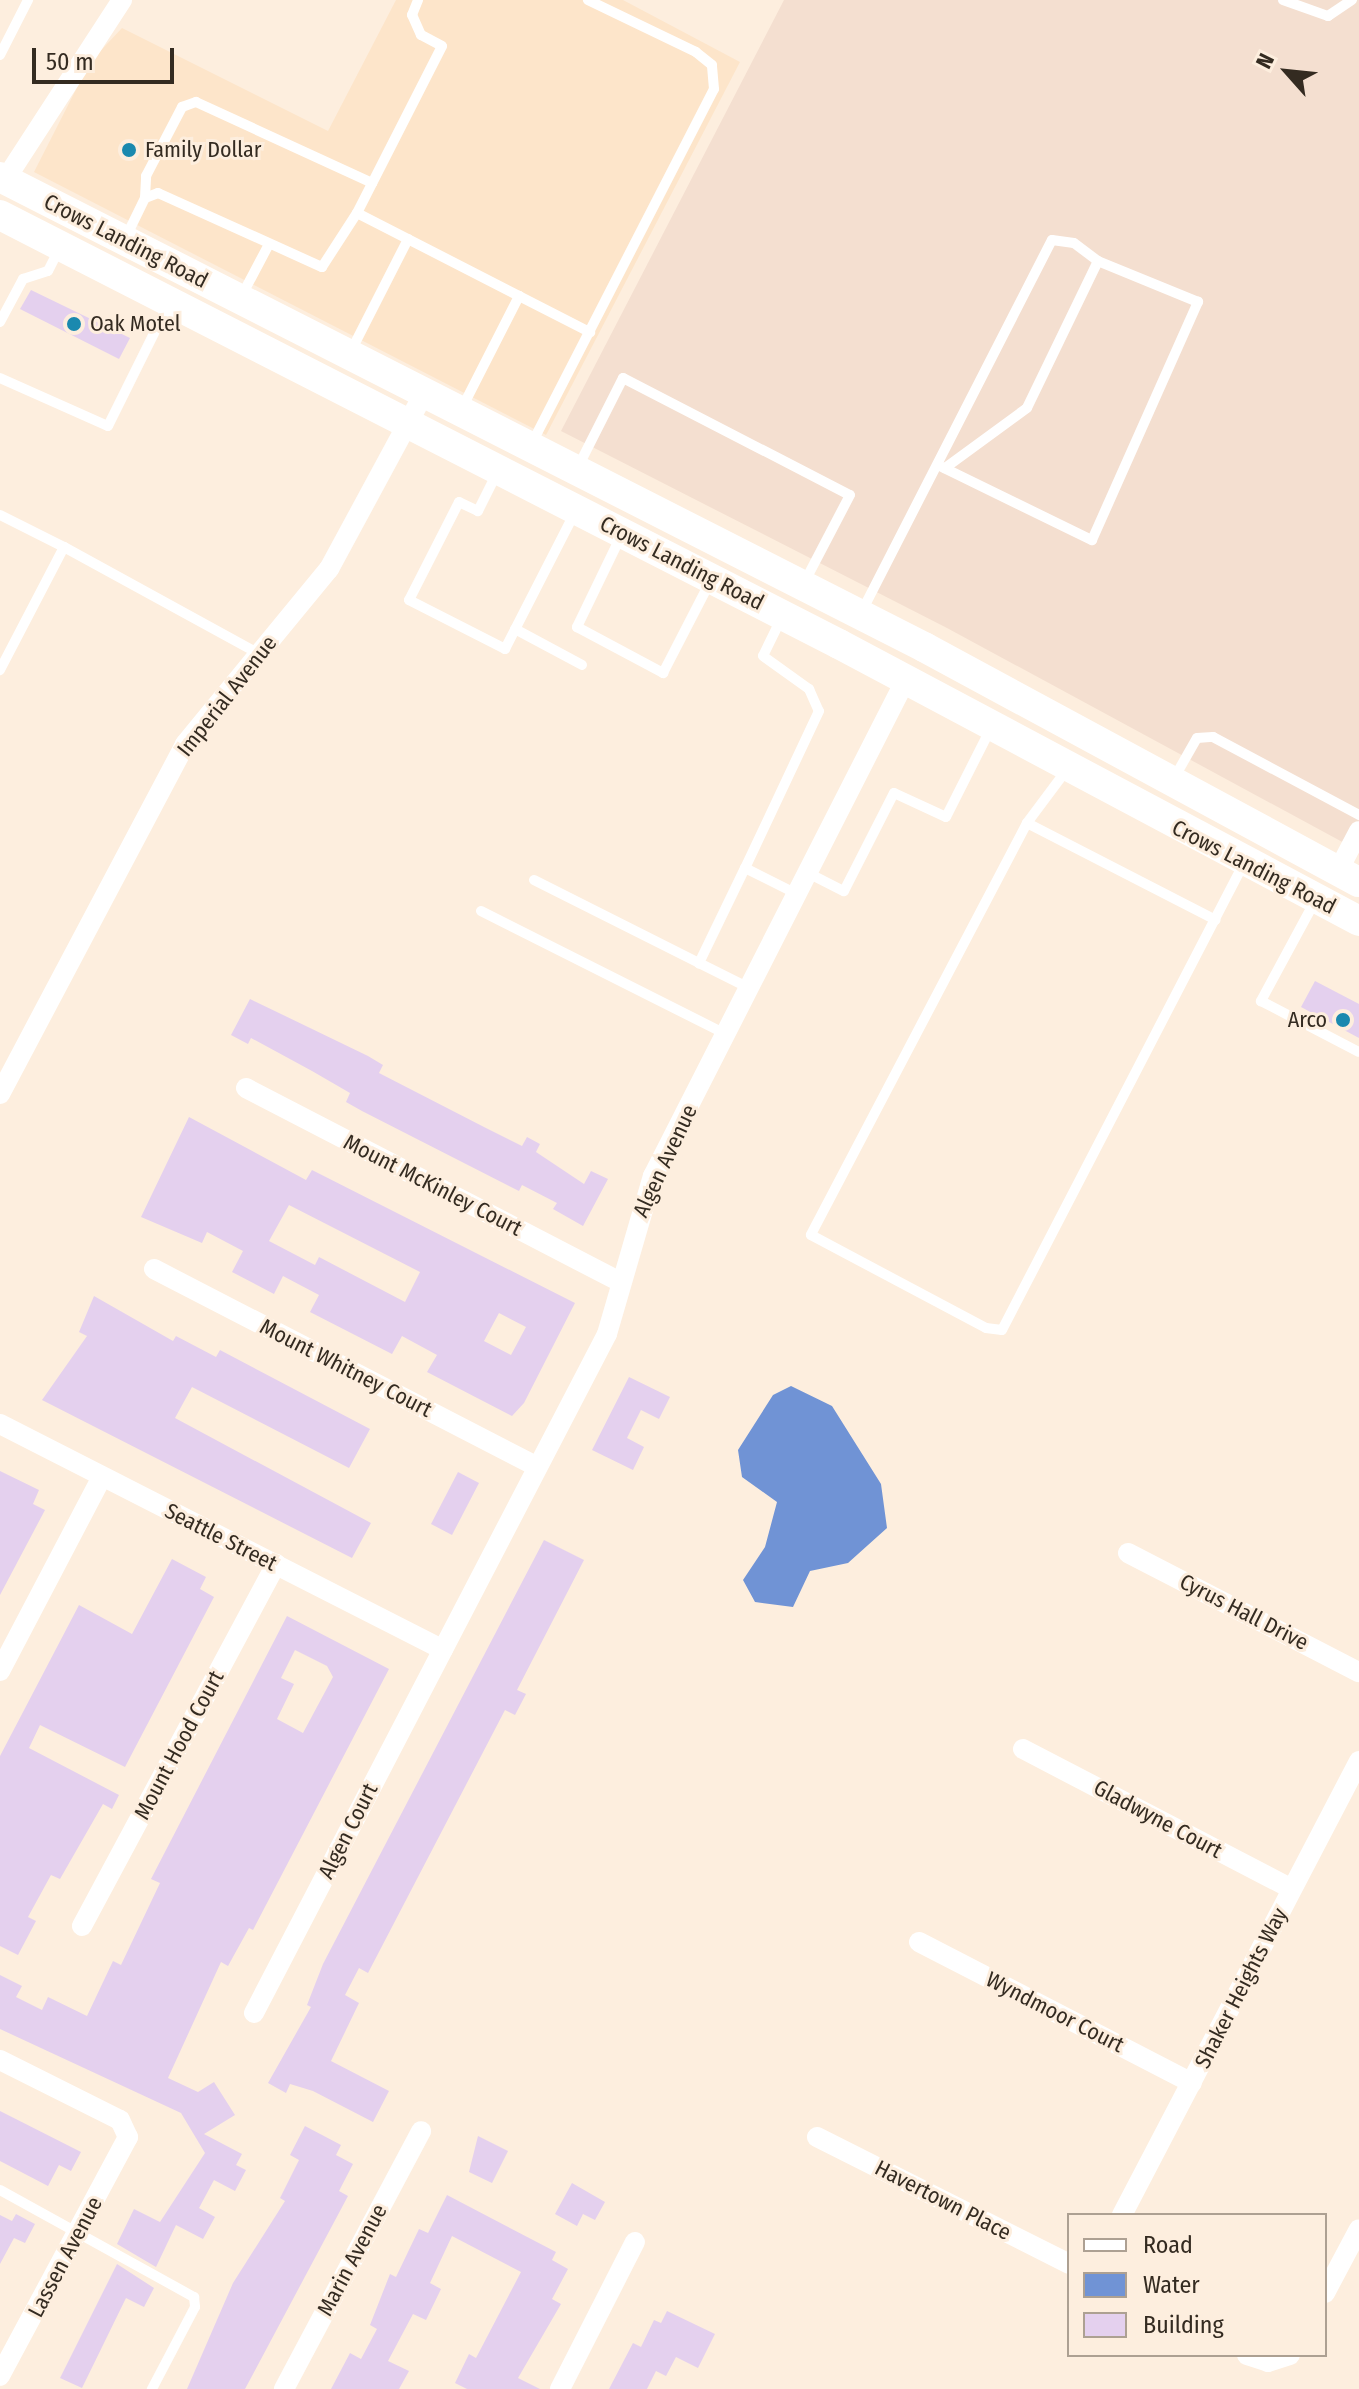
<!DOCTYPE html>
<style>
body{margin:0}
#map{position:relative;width:1359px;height:2389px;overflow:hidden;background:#fdeede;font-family:"Fira Sans Condensed",sans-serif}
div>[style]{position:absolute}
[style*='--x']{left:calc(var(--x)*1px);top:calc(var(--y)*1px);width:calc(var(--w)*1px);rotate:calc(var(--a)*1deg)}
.built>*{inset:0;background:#fde5ca}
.industrial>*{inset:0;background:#f4dfd0}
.water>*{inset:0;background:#7093d5}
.building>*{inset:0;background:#e4d0ee}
.lane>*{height:10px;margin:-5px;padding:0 5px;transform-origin:5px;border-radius:5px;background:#fff}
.street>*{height:20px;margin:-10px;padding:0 10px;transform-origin:10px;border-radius:10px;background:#fff}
.secondary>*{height:30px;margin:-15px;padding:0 15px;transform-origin:15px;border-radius:15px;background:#fff}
.dots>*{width:22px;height:22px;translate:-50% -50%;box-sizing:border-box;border:4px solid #fdeede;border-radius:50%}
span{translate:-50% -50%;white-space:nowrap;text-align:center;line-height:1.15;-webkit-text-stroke:6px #fdeede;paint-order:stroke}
.poi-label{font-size:22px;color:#342b21}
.left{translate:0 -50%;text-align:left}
.right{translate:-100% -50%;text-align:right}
.street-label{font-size:22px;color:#342b21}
.legend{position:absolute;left:1067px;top:2213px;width:260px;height:144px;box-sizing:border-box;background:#fdeede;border:2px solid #ada092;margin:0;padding:10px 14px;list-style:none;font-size:24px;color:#342b21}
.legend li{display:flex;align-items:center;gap:16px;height:40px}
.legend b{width:40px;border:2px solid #ada092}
.north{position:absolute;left:1247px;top:32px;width:80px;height:80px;-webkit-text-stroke:6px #fdeede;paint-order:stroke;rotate:297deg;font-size:22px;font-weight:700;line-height:32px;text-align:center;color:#342b21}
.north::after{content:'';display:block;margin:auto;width:28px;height:36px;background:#342b21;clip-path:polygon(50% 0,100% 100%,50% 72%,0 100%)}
.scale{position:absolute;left:32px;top:48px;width:142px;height:36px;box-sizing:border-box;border:4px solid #342b21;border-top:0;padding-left:10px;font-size:24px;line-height:28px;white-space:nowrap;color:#342b21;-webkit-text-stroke:6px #fdeede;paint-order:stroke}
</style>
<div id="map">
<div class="built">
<i style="clip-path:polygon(396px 0,623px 0,740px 62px,546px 435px,34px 172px,90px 62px,122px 28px,328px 131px)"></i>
</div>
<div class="industrial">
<i style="clip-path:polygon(784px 0,1359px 0,1359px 851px,947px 628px,561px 431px)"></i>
</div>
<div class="water">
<i style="clip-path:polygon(791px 1386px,832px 1406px,881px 1484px,887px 1528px,848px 1563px,810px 1571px,793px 1607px,755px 1602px,743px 1580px,765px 1547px,777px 1502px,742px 1477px,738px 1450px,773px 1395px)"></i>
</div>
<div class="building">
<i style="clip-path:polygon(31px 290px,130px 338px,119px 359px,20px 309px)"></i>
<i style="clip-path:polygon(1315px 981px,1359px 1004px,1359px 1038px,1301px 1007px)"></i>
<i style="clip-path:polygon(250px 999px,368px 1056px,383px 1065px,379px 1073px,484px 1127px,522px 1146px,527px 1137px,540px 1144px,536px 1152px,584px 1184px,591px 1171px,608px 1179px,583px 1226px,553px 1209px,557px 1203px,522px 1185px,519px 1191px,362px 1111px,346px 1102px,350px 1093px,312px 1071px,251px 1038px,248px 1044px,231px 1035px)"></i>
<i style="clip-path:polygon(evenodd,189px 1117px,306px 1180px,312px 1170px,575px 1303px,524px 1403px,512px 1416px,427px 1372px,437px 1355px,402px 1336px,392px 1354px,310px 1312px,319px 1295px,283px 1276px,274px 1294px,232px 1272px,243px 1251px,207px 1232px,202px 1243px,141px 1217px,189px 1117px,289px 1205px,420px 1272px,405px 1302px,319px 1257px,315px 1265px,269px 1241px,289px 1205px,189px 1117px,499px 1313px,526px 1327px,511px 1355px,484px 1341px,499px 1313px)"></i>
<i style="clip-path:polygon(94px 1296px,173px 1341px,176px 1336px,216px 1357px,220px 1350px,370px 1429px,349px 1468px,192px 1387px,175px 1418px,371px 1523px,352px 1558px,42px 1400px,87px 1336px,79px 1332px)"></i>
<i style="clip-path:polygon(629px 1377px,670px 1397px,659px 1419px,641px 1410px,627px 1438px,644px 1447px,633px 1470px,592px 1450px)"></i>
<i style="clip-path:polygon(0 1471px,39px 1490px,33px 1504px,45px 1510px,0 1595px)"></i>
<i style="clip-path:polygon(458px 1472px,479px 1483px,452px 1535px,431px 1524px)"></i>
<i style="clip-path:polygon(544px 1540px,584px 1560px,517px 1690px,526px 1694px,515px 1715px,505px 1710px,368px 1973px,359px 1968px,345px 1995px,359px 2003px,331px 2061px,389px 2091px,373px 2122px,313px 2091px,290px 2084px,286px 2093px,268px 2083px,311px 2007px,307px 2005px,323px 1964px)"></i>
<i style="clip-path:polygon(172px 1559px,206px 1577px,200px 1589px,214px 1597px,125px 1767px,40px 1725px,29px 1748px,119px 1795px,112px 1809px,103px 1804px,60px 1879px,51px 1875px,28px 1917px,36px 1921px,18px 1955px,0 1946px,0 1756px,79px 1605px,132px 1634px)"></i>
<i style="clip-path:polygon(evenodd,287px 1616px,389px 1669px,253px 1930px,249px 1928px,228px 1966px,221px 1962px,168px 2078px,198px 2092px,214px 2082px,235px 2115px,204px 2134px,242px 2154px,236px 2165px,246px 2170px,235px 2191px,214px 2180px,199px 2208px,215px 2217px,203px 2239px,176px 2225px,156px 2267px,117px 2244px,134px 2209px,160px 2222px,205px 2153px,181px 2113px,0 2029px,0 1975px,22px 1986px,16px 1997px,42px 2010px,48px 1997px,87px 2016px,113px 1961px,121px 1965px,160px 1883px,151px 1879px,287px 1616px,295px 1650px,327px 1666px,333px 1677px,303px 1733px,277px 1719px,294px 1684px,281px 1678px,295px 1650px)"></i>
<i style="clip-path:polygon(0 2111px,81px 2152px,71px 2171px,59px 2165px,48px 2186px,0 2161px)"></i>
<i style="clip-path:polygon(305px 2126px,341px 2145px,336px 2155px,353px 2164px,339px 2191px,348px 2196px,245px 2389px,187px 2389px,233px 2283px,285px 2201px,280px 2198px,299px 2160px,290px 2155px)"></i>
<i style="clip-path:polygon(478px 2136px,508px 2151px,492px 2183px,469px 2172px)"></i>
<i style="clip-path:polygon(572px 2183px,605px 2202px,595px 2220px,583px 2214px,577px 2226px,555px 2214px)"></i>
<i style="clip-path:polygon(447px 2195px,556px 2252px,552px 2260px,568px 2269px,552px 2299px,561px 2304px,518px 2378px,540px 2389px,467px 2389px,455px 2383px,469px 2354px,476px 2358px,521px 2272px,452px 2236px,430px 2283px,441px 2289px,426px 2320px,413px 2314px,388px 2361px,409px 2371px,399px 2389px,331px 2389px,350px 2353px,361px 2359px,377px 2329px,370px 2325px,390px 2274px,396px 2277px,419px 2229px,428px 2233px)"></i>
<i style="clip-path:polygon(16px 2214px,35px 2224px,25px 2243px,14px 2238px,0 2264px,0 2215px,12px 2221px)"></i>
<i style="clip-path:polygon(117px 2264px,154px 2288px,144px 2307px,126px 2298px,82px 2388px,60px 2378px)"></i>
<i style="clip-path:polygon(667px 2311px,715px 2334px,698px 2368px,676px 2357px,666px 2376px,656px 2371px,647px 2389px,609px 2389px,633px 2343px,641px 2347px,654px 2320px,661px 2323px)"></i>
</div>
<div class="lane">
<i style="--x:1283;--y:0;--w:48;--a:19.6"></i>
<i style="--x:1328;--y:16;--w:29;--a:-34"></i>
<i style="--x:0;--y:55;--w:62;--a:-63"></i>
<i style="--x:145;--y:198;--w:22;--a:-87"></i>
<i style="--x:146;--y:176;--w:78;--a:-62.4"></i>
<i style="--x:182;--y:107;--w:15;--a:-20"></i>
<i style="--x:196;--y:102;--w:194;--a:24.7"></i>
<i style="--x:357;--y:213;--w:262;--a:27.1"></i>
<i style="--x:125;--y:239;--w:46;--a:-64"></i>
<i style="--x:145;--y:198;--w:14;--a:-21"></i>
<i style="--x:158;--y:193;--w:180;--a:24.3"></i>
<i style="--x:322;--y:267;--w:64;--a:-57.1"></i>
<i style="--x:357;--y:213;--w:187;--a:-63"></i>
<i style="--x:442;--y:46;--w:24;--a:-152"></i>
<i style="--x:421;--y:35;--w:22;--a:-114"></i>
<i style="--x:412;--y:15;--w:16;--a:-68"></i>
<i style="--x:241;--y:297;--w:58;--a:-62.1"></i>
<i style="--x:0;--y:322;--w:49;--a:-61.9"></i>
<i style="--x:23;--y:279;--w:26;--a:-18"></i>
<i style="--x:48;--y:271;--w:27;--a:-63"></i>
<i style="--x:350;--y:353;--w:128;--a:-63"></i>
<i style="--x:0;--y:378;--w:118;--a:24"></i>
<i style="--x:108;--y:426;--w:137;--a:-63.6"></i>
<i style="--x:462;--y:408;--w:126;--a:-63"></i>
<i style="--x:531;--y:445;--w:400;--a:-62.8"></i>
<i style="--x:714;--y:89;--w:24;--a:-95"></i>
<i style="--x:712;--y:65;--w:21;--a:-141"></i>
<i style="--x:696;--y:52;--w:120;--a:-154.3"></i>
<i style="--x:942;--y:467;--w:167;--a:26"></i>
<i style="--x:1092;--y:540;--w:261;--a:-66"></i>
<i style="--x:1198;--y:302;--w:108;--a:-157.7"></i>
<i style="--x:577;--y:469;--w:102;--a:-63.2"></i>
<i style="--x:623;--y:378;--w:255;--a:27.3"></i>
<i style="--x:850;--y:495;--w:99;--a:117.6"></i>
<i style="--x:498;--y:471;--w:45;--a:116.6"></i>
<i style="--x:478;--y:511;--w:21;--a:-155"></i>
<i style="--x:459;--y:502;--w:110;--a:117"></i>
<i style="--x:409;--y:600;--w:108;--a:27"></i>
<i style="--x:505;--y:649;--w:154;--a:-62.9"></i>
<i style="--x:0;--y:515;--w:72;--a:26.6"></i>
<i style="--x:64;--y:547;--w:139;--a:117.5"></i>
<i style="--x:620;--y:538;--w:99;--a:115.8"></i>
<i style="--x:577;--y:627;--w:98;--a:28.1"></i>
<i style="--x:663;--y:673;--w:102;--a:-62.7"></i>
<i style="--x:64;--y:547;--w:221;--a:28.7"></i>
<i style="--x:861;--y:613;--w:419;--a:-62.9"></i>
<i style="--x:1052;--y:240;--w:22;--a:8"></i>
<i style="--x:1074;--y:243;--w:30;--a:37"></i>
<i style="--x:1098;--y:261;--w:163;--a:115.8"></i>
<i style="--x:1027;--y:408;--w:102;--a:143.8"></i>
<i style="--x:782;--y:617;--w:43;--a:116"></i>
<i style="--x:763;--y:656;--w:57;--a:35.7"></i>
<i style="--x:809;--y:689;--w:24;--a:66"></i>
<i style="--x:819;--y:711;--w:174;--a:115.2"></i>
<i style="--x:745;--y:868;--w:60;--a:26.6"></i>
<i style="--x:515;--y:629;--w:76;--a:28.2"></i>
<i style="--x:1068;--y:768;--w:69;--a:126.7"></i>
<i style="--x:1027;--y:823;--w:465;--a:117.7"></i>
<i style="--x:811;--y:1235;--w:198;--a:28"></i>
<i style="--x:986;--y:1328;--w:16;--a:7"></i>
<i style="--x:1002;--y:1330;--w:526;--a:-62.61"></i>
<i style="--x:1173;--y:780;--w:48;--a:-60.3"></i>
<i style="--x:1197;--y:738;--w:16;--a:-4"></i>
<i style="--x:1213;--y:737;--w:166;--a:28.1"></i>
<i style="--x:1027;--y:823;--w:212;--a:27.2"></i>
<i style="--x:745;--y:868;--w:106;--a:115.8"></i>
<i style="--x:699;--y:963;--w:56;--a:26.6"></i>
<i style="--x:810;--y:874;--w:38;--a:27"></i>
<i style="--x:844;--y:891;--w:110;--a:-63"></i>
<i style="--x:894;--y:793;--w:57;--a:24.8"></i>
<i style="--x:946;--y:817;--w:97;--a:-63.2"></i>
<i style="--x:534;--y:880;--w:185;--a:26.7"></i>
<i style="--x:1315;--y:901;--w:114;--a:118.4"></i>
<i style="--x:1261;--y:1001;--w:110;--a:27.5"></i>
<i style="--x:481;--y:911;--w:274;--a:26.7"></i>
<i style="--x:0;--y:2190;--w:222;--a:28.9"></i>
<i style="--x:194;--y:2297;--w:10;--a:84"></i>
<i style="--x:195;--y:2307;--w:93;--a:117.7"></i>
</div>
<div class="street">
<i style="--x:5;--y:180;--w:215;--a:-57"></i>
<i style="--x:1338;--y:871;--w:45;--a:-62.3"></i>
<i style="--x:246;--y:1088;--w:421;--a:27.4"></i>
<i style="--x:0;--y:1094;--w:396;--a:-62.1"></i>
<i style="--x:185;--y:744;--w:227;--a:-50.6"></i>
<i style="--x:329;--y:569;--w:200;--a:-61.6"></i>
<i style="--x:154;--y:1269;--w:431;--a:27.3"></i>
<i style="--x:0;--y:1424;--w:497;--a:27"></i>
<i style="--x:1128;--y:1553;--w:260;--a:27.3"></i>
<i style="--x:0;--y:1671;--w:219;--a:-62.3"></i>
<i style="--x:1023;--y:1749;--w:303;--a:27.5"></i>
<i style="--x:82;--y:1926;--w:411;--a:-61.8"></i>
<i style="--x:919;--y:1942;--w:307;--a:27.3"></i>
<i style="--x:254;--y:2013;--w:765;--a:-62.53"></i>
<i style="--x:607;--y:1334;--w:165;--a:-73.8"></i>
<i style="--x:653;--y:1176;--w:558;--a:-63.02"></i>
<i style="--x:0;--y:2060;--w:134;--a:26.6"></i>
<i style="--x:120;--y:2120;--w:19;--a:65"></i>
<i style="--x:128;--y:2137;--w:271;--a:118.2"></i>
<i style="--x:817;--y:2137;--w:282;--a:26.7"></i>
<i style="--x:1122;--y:2215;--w:512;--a:-62.43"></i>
<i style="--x:1325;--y:2293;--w:72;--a:-62"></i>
<i style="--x:1247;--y:2355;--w:22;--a:18"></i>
<i style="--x:1268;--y:2362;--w:23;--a:-18"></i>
<i style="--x:284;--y:2389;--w:292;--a:-62"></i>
<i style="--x:560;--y:2389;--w:165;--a:-63"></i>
</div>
<div class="secondary">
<i style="--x:0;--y:177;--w:1037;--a:26.96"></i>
<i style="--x:924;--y:647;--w:494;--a:28.4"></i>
<i style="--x:0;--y:215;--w:942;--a:27.08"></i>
<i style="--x:839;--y:644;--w:589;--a:28.04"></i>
</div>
<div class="dots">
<i style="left:129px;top:150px;background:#1a89af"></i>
<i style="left:74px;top:324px;background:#1a89af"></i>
<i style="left:1343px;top:1020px;background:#1a89af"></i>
</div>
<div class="poi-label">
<span class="left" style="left:145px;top:150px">Family Dollar</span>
<span class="left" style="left:90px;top:324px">Oak Motel</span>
<span class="right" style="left:1327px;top:1020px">Arco</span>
</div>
<div class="street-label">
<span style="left:126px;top:241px;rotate:27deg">Crows Landing Road</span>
<span style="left:682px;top:563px;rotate:27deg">Crows Landing Road</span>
<span style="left:227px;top:696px;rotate:-52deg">Imperial Avenue</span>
<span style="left:1254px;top:867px;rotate:27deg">Crows Landing Road</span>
<span style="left:665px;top:1161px;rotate:-65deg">Algen Avenue</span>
<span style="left:433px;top:1185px;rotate:27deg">Mount McKinley Court</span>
<span style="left:346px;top:1368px;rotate:27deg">Mount Whitney Court</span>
<span style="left:221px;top:1537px;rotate:27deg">Seattle Street</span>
<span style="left:1244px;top:1612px;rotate:27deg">Cyrus Hall Drive</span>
<span style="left:179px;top:1745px;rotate:-62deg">Mount Hood Court</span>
<span style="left:1158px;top:1819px;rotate:28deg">Gladwyne Court</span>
<span style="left:348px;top:1831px;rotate:-63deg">Algen Court</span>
<span style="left:1241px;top:1988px;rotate:-63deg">Shaker Heights Way</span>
<span style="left:1055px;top:2012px;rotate:27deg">Wyndmoor Court</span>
<span style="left:943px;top:2200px;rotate:27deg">Havertown Place</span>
<span style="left:65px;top:2257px;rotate:-62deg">Lassen Avenue</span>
<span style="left:352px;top:2260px;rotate:-62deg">Marin Avenue</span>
</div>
<ul class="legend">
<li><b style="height:10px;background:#fff"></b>Road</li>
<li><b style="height:22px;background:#7093d5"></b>Water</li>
<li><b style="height:22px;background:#e4d0ee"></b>Building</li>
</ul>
<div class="north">N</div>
<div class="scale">50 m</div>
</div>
